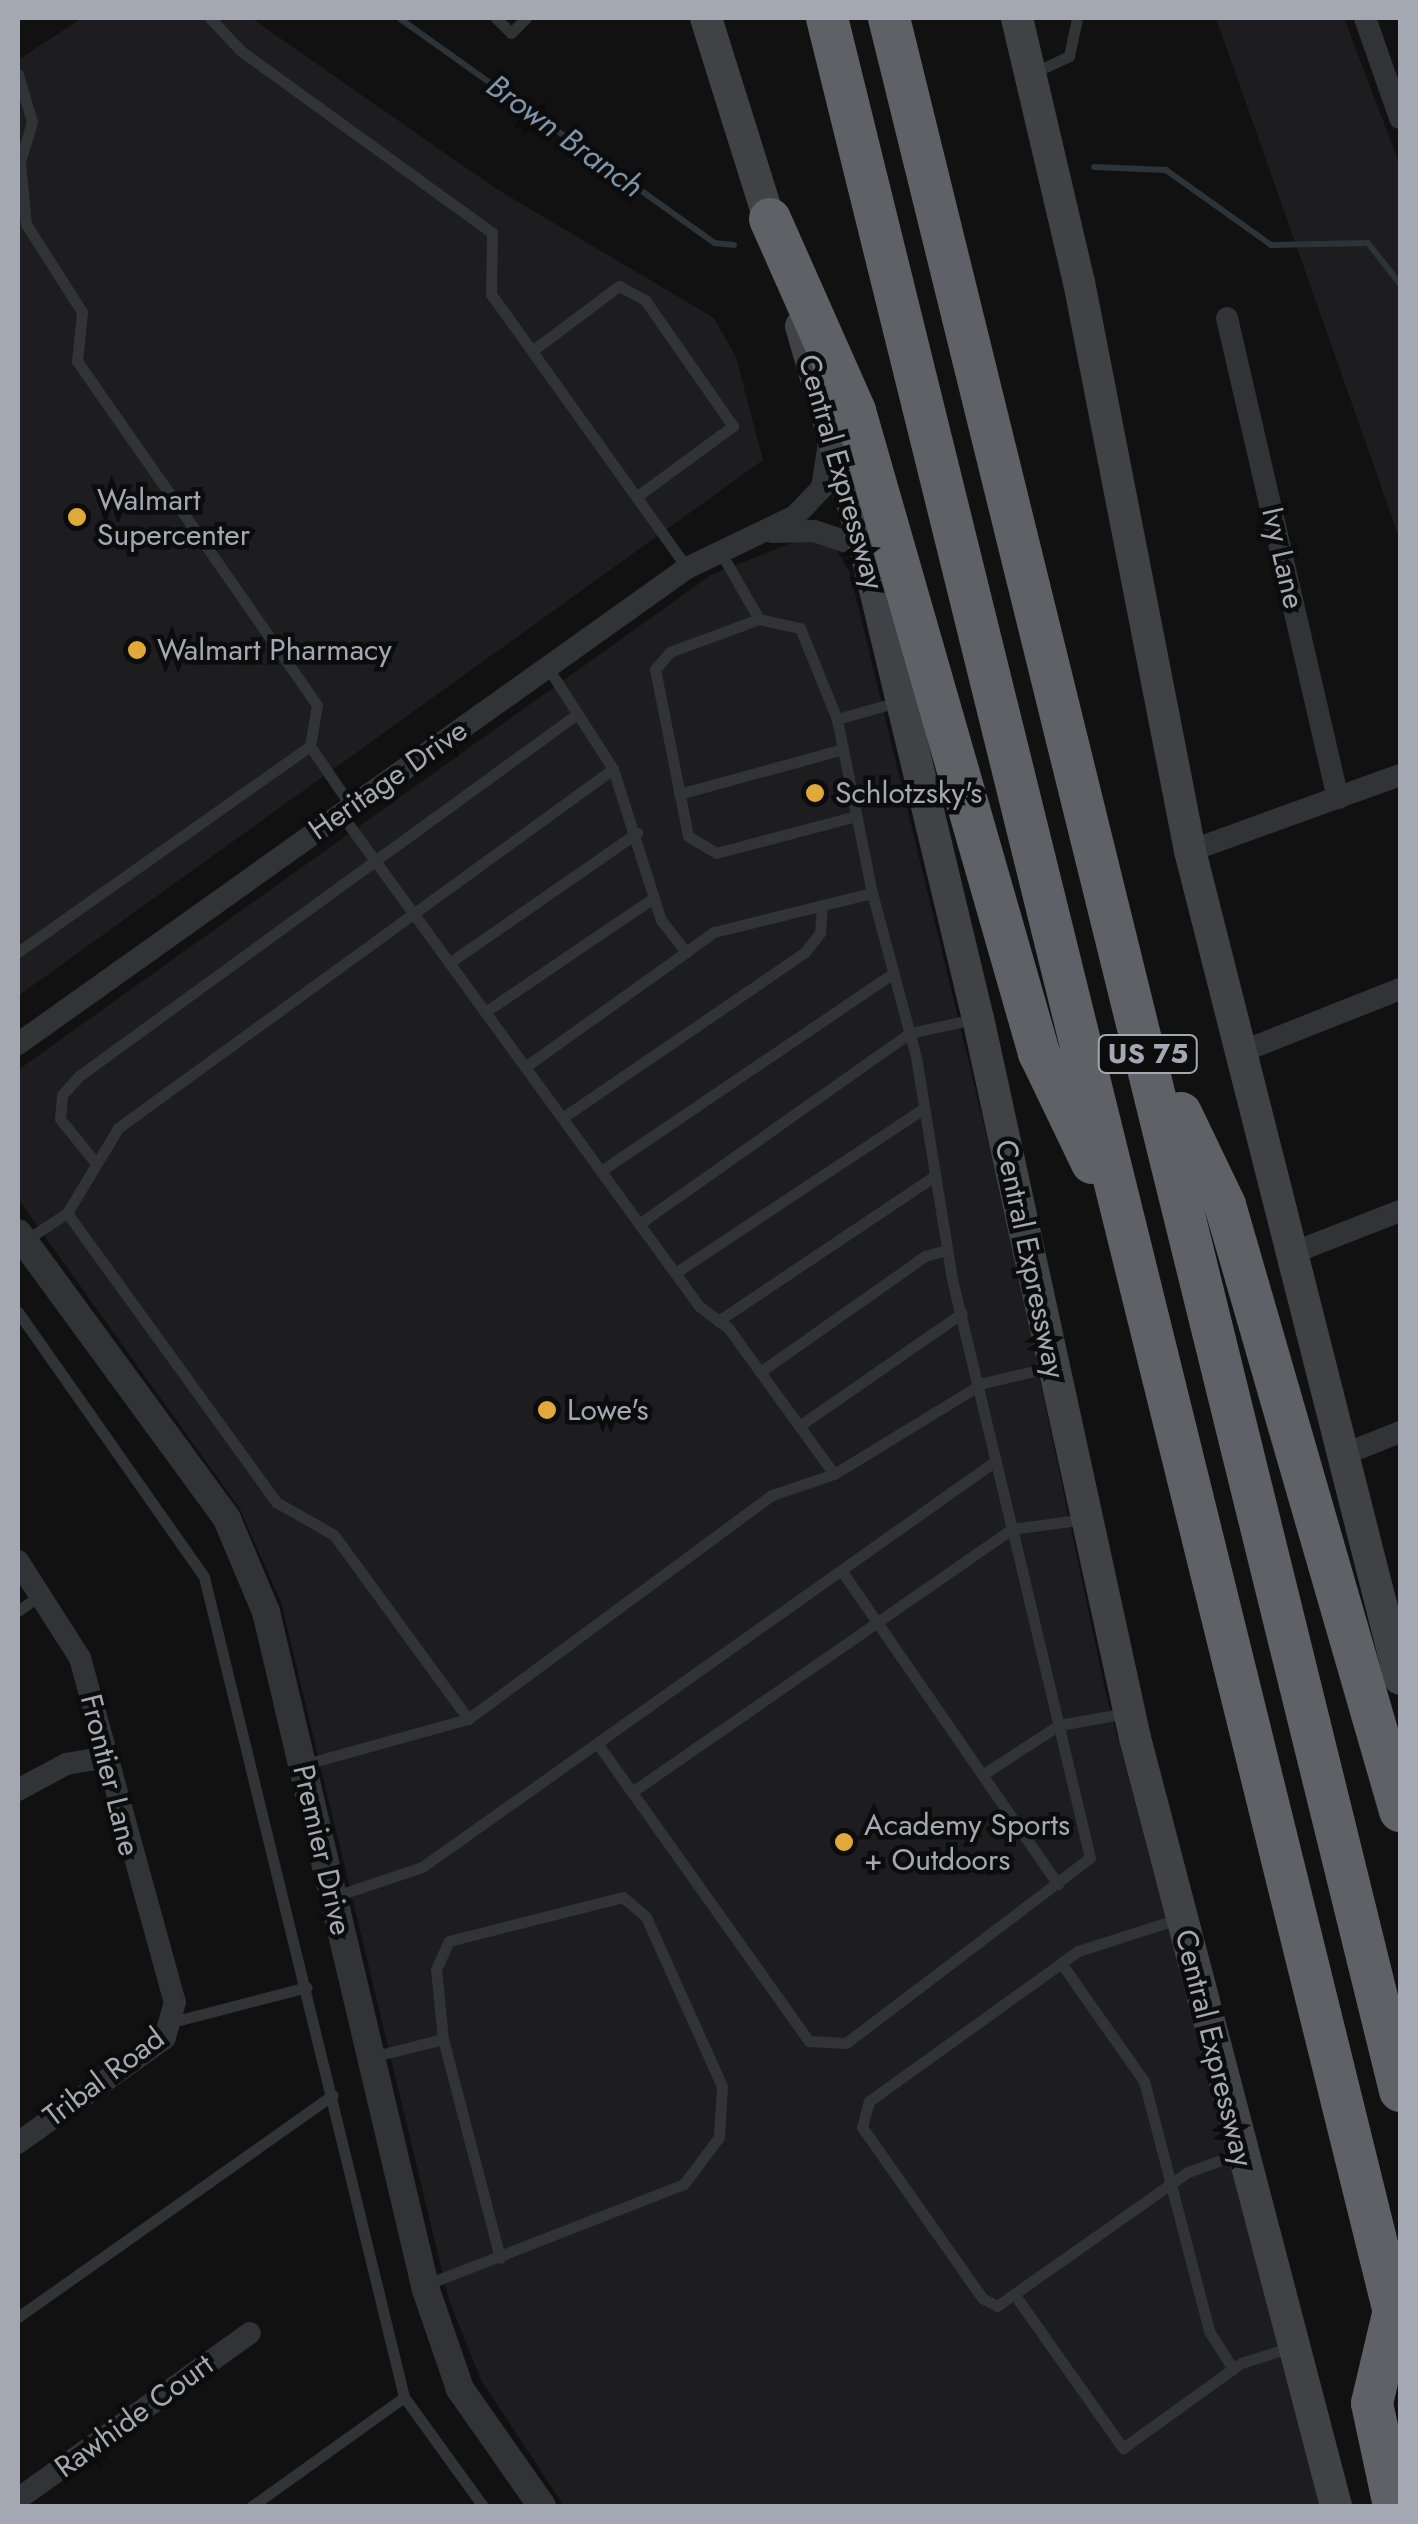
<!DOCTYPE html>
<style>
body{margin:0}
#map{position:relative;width:1418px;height:2524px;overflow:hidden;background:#111112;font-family:Jost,sans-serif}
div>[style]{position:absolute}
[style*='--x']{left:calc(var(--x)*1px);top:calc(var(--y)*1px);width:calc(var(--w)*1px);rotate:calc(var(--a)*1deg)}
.built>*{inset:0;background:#1d1d1f}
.stream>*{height:6px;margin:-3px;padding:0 3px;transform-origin:3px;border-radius:3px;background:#2c3339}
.service>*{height:11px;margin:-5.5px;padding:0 5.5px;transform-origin:5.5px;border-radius:5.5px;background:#323337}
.minor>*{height:22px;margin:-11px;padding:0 11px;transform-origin:11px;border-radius:11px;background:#323337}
.tertiary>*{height:28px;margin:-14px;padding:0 14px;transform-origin:14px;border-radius:14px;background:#323337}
.secondary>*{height:32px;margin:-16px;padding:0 16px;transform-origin:16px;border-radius:16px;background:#404246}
.motorway>*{height:42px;margin:-21px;padding:0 21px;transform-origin:21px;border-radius:21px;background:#5f6167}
.dots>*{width:28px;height:28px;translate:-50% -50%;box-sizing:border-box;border:5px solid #0c0c0d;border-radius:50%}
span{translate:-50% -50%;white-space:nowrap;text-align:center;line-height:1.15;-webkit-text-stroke:9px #0c0c0d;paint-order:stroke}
.shield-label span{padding:2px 8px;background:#0c0c0d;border:2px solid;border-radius:8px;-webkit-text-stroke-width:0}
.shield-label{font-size:28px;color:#a3a8b2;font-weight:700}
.street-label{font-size:30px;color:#a3a8b2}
.poi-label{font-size:30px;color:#a3a8b2}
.left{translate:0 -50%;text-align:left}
.water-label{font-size:32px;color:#7d94aa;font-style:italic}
.frame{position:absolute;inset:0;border:20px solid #a3a8b2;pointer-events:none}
</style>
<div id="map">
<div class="built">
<i style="clip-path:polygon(82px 18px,251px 18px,495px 188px,714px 318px,736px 357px,763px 460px,18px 996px,18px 60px)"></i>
<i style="clip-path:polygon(1216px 18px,1344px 18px,1400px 165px,1400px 540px)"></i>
<i style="clip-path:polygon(801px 539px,833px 544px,850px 573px,1000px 1191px,1106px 1694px,1322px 2506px,564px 2506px,481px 2380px,449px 2300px,281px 1602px,240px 1509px,18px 1199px,18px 1070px,711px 575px)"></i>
</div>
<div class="stream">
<i style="--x:399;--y:18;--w:388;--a:35.5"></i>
<i style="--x:715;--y:243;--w:19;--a:6"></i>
<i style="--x:1094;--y:167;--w:72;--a:2.4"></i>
<i style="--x:1166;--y:170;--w:129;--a:35.5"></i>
<i style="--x:1271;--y:245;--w:97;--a:-1.2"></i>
<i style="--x:1368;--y:243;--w:52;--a:52"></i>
</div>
<div class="service">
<i style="--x:210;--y:18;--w:45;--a:46.8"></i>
<i style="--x:241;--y:51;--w:310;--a:35.9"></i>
<i style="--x:492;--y:233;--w:61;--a:90.9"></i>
<i style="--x:491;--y:294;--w:337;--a:54.4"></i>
<i style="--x:496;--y:18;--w:21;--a:45"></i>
<i style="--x:511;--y:33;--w:21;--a:-45"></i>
<i style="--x:1035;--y:72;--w:38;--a:-25"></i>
<i style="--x:1069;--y:56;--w:39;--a:-78"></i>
<i style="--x:18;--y:74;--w:50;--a:73.7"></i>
<i style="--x:32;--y:122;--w:42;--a:106.7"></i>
<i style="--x:20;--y:162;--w:62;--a:84.5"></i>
<i style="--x:26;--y:224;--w:104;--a:57.5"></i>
<i style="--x:82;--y:312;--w:49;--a:95.8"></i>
<i style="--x:77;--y:361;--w:419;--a:55.1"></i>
<i style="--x:317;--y:705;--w:42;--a:99.7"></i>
<i style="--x:310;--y:746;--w:73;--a:55.7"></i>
<i style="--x:532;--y:351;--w:109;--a:-36.8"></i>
<i style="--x:619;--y:286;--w:30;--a:28"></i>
<i style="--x:645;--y:300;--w:154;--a:55.1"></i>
<i style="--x:733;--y:426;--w:120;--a:143.8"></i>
<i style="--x:721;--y:553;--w:76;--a:60.1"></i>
<i style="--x:759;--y:619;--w:42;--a:12.4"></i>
<i style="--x:800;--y:628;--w:98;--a:67.9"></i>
<i style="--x:759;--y:619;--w:95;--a:159.7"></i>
<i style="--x:670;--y:652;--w:23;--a:131"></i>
<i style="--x:655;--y:669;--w:170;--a:78.8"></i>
<i style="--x:688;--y:836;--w:33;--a:31"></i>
<i style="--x:716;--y:853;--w:145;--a:-14.8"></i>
<i style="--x:548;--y:668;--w:120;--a:57.2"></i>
<i style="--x:679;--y:794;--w:170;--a:-15.3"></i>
<i style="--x:341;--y:814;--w:608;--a:53.96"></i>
<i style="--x:699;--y:1306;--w:38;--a:37"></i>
<i style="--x:729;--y:1329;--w:179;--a:54.1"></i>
<i style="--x:18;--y:952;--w:357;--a:-35.2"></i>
<i style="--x:449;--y:963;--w:229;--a:-34.7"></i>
<i style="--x:485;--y:1012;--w:202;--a:-34.1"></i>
<i style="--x:525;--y:1067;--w:198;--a:-35.5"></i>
<i style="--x:562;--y:1118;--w:294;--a:-34.3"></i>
<i style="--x:805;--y:952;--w:24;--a:-52"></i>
<i style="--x:820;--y:933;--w:28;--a:-86"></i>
<i style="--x:95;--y:1162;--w:55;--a:-129.1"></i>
<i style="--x:60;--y:1119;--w:24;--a:-85"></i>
<i style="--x:62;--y:1095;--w:25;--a:-48"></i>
<i style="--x:79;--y:1076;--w:616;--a:-36.01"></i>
<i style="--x:601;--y:1171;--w:353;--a:-34.1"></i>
<i style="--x:67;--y:1213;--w:357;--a:54.1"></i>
<i style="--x:276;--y:1502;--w:67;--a:29.6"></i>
<i style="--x:334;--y:1535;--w:228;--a:53.9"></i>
<i style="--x:639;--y:1224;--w:332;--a:-35.2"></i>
<i style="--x:910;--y:1033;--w:66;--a:-12.3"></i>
<i style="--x:26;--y:1240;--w:49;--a:-33.4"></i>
<i style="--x:67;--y:1213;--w:99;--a:-59"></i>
<i style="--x:118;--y:1128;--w:611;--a:-35.95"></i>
<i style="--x:613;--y:769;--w:158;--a:72.4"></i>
<i style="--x:661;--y:920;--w:41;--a:52"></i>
<i style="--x:686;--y:952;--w:34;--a:-36"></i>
<i style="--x:714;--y:932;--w:163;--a:-13.9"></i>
<i style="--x:872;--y:893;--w:177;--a:-101.4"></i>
<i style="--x:837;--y:719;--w:63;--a:-15.6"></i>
<i style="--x:675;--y:1273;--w:297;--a:-33.5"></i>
<i style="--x:18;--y:1312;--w:324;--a:54.9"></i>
<i style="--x:204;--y:1577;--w:844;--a:76.29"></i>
<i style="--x:404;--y:2397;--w:135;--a:54.1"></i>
<i style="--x:718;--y:1321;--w:259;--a:-33.8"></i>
<i style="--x:760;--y:1372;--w:202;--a:-35.1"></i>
<i style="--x:925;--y:1256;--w:22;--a:-16"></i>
<i style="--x:799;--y:1426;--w:198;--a:-34.7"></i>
<i style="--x:841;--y:1570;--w:382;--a:55.4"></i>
<i style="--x:18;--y:1611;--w:29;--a:-36"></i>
<i style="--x:597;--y:1743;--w:489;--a:-35.3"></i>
<i style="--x:302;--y:1765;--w:172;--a:-15.5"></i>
<i style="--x:468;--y:1719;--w:378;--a:-36.4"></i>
<i style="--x:772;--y:1495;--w:65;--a:-18.7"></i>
<i style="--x:834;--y:1474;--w:175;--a:-31.4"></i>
<i style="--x:983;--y:1383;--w:71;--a:-13.1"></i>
<i style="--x:982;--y:1775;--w:92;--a:-33"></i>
<i style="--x:1059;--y:1725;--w:69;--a:-10"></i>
<i style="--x:632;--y:1792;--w:462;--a:-34.7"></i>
<i style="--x:1012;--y:1529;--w:257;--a:-103.5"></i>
<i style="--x:952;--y:1279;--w:225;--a:-99.2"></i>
<i style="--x:916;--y:1057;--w:170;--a:-105"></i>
<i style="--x:333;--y:1897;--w:94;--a:-18.6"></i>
<i style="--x:422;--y:1867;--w:214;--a:-35.3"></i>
<i style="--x:597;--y:1743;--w:366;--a:54.6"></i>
<i style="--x:809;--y:2041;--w:37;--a:3"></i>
<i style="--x:846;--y:2043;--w:306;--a:-37.2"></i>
<i style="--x:1090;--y:1858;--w:338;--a:-103.3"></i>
<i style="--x:1012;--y:1529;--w:74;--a:-7.8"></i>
<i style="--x:1181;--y:1918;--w:108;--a:162.2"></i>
<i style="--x:1078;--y:1951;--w:257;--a:144.3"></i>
<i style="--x:869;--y:2101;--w:27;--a:105"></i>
<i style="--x:862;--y:2127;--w:209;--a:54.9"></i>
<i style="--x:982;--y:2298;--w:17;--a:28"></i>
<i style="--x:997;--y:2306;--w:233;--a:-35.1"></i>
<i style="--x:1188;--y:2172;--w:55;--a:-20.1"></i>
<i style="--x:1061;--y:1963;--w:144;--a:54.9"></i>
<i style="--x:1144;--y:2081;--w:258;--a:75.4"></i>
<i style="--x:1209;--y:2331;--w:45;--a:57.7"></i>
<i style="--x:172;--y:2022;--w:139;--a:-14.5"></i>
<i style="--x:443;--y:2039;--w:226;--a:75.4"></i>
<i style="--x:371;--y:2057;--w:74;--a:-14"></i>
<i style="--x:443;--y:2039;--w:70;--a:-95.7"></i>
<i style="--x:436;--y:1969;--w:31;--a:-65"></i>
<i style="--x:449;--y:1941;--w:179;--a:-14.2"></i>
<i style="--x:623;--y:1897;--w:30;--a:41"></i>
<i style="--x:646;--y:1917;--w:185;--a:65.8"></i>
<i style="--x:722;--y:2086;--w:51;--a:93.4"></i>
<i style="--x:719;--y:2137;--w:59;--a:126.7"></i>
<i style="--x:684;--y:2184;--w:278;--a:158.7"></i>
<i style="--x:1017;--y:2298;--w:184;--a:54.8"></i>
<i style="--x:1123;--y:2448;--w:145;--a:-35.8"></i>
<i style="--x:1241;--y:2363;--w:50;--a:-17.4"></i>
<i style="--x:18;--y:2317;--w:385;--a:-35.2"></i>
<i style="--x:252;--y:2506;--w:187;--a:-35.6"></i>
</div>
<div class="minor">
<i style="--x:1365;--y:18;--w:106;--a:70.7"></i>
<i style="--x:1227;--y:318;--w:493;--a:77"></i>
<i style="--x:772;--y:532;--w:42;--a:-1.4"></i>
<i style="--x:814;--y:531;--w:54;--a:18.4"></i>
<i style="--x:1190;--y:851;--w:223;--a:-19.9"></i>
<i style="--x:18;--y:1044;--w:821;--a:-35.43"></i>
<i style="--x:687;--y:568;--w:120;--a:-25.7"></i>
<i style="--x:795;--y:516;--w:39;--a:-46"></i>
<i style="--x:822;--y:488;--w:47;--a:-81.3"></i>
<i style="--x:1241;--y:1052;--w:171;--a:-21.6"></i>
<i style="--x:1290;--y:1254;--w:118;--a:-21.4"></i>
<i style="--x:1340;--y:1456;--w:65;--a:-21.8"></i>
<i style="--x:18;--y:1561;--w:115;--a:57.4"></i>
<i style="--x:80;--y:1658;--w:357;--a:74.6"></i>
<i style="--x:175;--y:2002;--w:37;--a:106"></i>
<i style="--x:165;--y:2038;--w:181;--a:144.5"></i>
<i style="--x:18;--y:1790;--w:55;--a:-28.4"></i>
<i style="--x:66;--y:1764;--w:42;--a:-9.7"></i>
<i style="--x:18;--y:2499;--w:285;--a:-35.6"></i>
</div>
<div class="tertiary">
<i style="--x:18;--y:1233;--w:354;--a:53.8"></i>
<i style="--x:227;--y:1519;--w:101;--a:67.2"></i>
<i style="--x:266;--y:1612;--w:697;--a:76.72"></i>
<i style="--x:426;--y:2290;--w:105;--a:71"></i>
<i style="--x:460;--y:2389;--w:143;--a:55"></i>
</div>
<div class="secondary">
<i style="--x:706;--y:18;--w:234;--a:72.6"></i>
<i style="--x:1017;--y:18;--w:271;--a:76.8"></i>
<i style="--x:1079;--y:282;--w:580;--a:78.96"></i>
<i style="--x:1190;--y:851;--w:854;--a:75.77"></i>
<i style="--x:801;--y:326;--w:231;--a:73.9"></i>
<i style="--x:865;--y:548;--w:483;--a:76.5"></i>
<i style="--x:978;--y:1018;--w:737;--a:77.7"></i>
<i style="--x:1135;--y:1738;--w:794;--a:75.33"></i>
</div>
<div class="motorway">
<i style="--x:827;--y:18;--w:2388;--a:76.12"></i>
<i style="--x:889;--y:18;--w:2135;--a:76.15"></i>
<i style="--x:770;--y:219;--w:210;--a:66.1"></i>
<i style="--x:855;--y:411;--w:668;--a:74.01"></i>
<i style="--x:1039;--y:1053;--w:122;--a:64.3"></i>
<i style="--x:1181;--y:1113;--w:102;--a:64.4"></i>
<i style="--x:1225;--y:1205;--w:631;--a:73.89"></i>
<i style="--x:1394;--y:2506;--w:105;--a:-102.1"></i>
<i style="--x:1372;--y:2403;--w:96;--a:-76.7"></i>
</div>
<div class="dots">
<i style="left:77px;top:517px;background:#e0aa3b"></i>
<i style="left:137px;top:650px;background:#e0aa3b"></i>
<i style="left:815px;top:793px;background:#e0aa3b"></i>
<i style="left:547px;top:1410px;background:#e0aa3b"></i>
<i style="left:844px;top:1842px;background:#e0aa3b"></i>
</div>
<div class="shield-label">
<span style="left:1148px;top:1054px">US 75</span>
</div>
<div class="street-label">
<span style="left:841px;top:472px;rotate:74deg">Central Expressway</span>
<span style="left:1283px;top:558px;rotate:77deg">Ivy Lane</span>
<span style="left:388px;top:780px;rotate:-35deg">Heritage Drive</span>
<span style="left:1030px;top:1259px;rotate:78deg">Central Expressway</span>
<span style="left:110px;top:1775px;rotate:76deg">Frontier Lane</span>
<span style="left:322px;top:1850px;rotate:77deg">Premier Drive</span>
<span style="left:1214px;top:2048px;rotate:76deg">Central Expressway</span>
<span style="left:104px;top:2077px;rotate:-37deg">Tribal Road</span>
<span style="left:134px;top:2416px;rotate:-36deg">Rawhide Court</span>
</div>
<div class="poi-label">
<span class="left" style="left:97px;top:517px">Walmart<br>Supercenter</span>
<span class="left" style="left:157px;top:650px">Walmart Pharmacy</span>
<span class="left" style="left:835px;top:793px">Schlotzsky's</span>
<span class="left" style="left:567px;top:1410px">Lowe's</span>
<span class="left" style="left:864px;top:1842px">Academy Sports<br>+ Outdoors</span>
</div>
<div class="water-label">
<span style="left:565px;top:136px;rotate:36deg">Brown Branch</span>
</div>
<div class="frame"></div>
</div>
